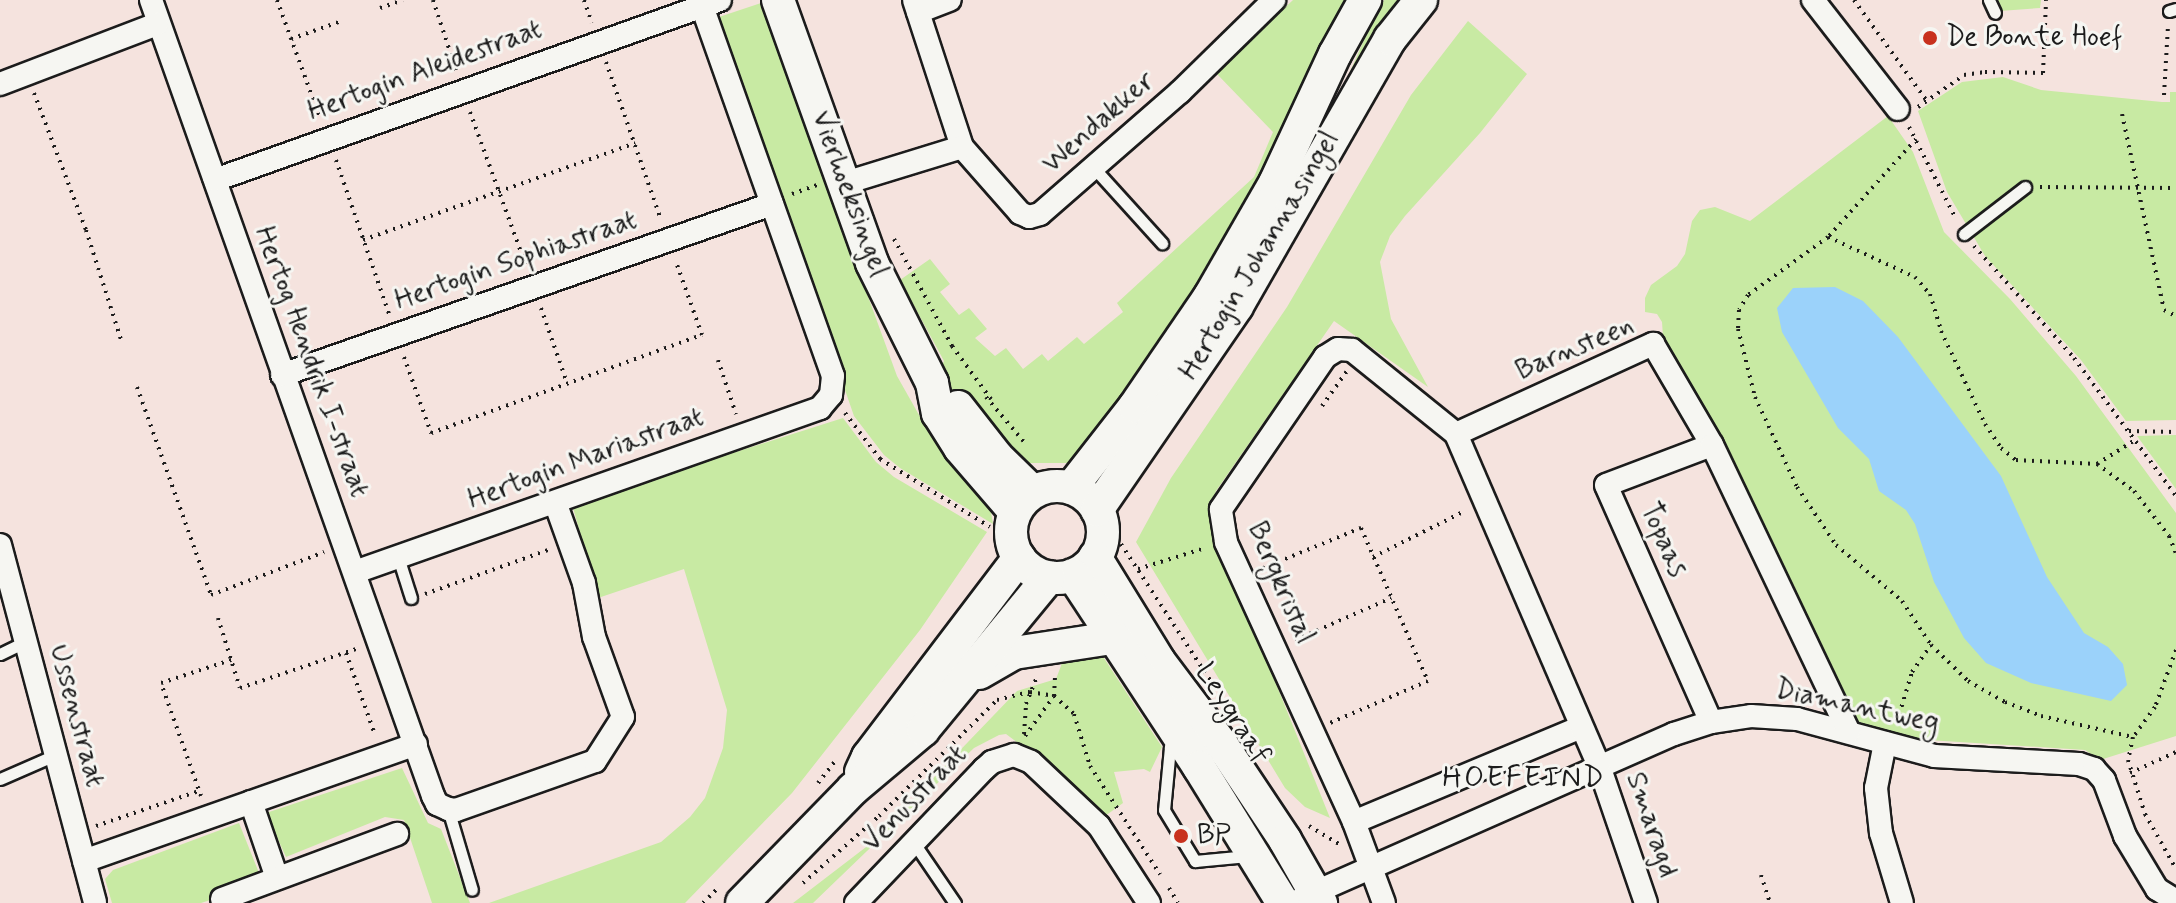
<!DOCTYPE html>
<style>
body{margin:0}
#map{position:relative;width:2176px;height:903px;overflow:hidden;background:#f5e3de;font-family:Mynerve,sans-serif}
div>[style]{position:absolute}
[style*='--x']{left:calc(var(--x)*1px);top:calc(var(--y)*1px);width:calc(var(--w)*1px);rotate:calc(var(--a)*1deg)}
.green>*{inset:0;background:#c8eaa3}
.water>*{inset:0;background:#9bd2fa}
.path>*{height:4px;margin-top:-2px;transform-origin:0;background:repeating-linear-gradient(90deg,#1c1c1c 0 2px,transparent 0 8px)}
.roads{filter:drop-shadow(2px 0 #1c1c1c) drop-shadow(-2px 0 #1c1c1c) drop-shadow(0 2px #1c1c1c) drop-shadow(0 -2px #1c1c1c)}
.lane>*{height:11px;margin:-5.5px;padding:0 5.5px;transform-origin:5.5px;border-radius:5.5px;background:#f6f6f2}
.street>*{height:22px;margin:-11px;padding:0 11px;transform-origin:11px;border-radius:11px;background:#f6f6f2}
.secondary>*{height:32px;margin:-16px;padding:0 16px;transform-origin:16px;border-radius:16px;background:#f6f6f2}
.secondary>.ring{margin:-16px;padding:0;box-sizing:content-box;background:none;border:32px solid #f6f6f2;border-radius:50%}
.dots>*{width:22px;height:22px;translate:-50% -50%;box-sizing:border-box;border:4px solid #f6f6f2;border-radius:50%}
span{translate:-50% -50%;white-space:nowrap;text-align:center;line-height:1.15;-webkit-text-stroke:6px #f6f6f2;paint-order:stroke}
.poi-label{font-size:28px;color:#1c1c1c}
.left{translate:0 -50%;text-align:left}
.street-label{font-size:28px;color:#1c1c1c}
.neighbourhood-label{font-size:30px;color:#1c1c1c;letter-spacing:2px}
</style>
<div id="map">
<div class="green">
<i style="clip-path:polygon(1293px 0,1352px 0,1268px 188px,1082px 463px,1029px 463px,993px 448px,939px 373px,944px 361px,900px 280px,930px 259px,950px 284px,940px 292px,959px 315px,969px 308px,987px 329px,975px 338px,995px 356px,1006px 348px,1023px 369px,1042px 354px,1048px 361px,1077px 337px,1084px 344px,1123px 312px,1117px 303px,1254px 177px,1273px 132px,1216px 73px)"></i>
<i style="clip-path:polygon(1384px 0,1408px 0,1326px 126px,1364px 40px)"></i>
<i style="clip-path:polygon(1995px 0,2041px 0,2040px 8px,2000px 11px)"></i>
<i style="clip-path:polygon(761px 3px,897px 376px,923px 422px,956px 468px,990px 506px,993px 524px,900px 468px,884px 455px,854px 416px,716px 18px)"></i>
<i style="clip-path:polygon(1468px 21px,1527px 74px,1480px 133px,1405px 216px,1390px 236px,1380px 262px,1391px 319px,1428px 387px,1334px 321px,1216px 491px,1211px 509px,1213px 527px,1330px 818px,1305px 807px,1285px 788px,1136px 542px,1171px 478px,1287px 307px,1411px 95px)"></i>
<i style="clip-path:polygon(2003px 77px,2041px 90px,2162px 102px,2170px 102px,2170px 92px,2176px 92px,2176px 420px,2126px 421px,2081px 360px,1985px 256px,1947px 192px,1918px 111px,1962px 82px)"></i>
<i style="clip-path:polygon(1888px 116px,1913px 152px,1944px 232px,2010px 299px,2076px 376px,2176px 513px,2176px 736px,2100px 760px,2085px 750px,1928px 740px,1881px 731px,1855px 720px,1663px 337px,1662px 322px,1657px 314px,1645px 312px,1645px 298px,1651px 285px,1677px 266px,1685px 254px,1692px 221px,1700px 210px,1715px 207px,1750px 221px)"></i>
<i style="clip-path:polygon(843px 418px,876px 462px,894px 477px,987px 532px,920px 630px,792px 793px,685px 903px,489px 903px,661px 842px,690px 817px,705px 798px,723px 748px,727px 710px,684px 569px,598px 598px,572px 504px)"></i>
<i style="clip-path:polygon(2176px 435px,2176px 489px,2137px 436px)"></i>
<i style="clip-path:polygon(1067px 650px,1102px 655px,1162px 747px,1150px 772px,1144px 769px,1114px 772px,1123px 803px,1101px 819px,1038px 758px,1006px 734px,999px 735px,974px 748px,813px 903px,793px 903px,870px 844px,1017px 691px,1056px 679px)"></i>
<i style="clip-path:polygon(402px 768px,428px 823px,441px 829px,470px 903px,432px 903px,404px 820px,385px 817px,286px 857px,266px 813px)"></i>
<i style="clip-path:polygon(239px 823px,263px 883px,201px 903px,112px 903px,105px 879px,113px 870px)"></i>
</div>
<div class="water">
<i style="clip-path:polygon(1835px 287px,1863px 301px,1898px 337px,2001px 476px,2047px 577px,2084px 633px,2108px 647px,2123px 664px,2127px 685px,2111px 701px,2031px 683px,1986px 663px,1964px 638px,1934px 582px,1915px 524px,1906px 510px,1879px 491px,1869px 459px,1838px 428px,1782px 332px,1777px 308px,1793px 288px)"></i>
</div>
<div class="path">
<i style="--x:277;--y:0;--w:126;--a:70"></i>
<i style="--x:433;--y:0;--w:74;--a:71.8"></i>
<i style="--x:584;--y:0;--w:24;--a:71"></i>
<i style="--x:1854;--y:0;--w:123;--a:54.2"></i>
<i style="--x:380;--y:8;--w:24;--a:-19"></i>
<i style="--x:291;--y:39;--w:51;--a:-19.5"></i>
<i style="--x:606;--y:62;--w:167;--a:70.8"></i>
<i style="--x:34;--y:93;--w:147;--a:69.2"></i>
<i style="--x:86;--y:230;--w:119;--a:72.3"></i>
<i style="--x:2164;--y:95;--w:70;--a:-86.7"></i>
<i style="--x:1918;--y:107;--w:56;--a:-34.8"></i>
<i style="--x:1964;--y:75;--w:21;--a:-8"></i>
<i style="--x:1985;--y:72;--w:58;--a:1"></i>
<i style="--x:2043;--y:73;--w:73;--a:-87.6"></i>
<i style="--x:470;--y:112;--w:164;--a:70"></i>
<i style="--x:2122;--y:114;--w:200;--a:77.9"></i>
<i style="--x:2164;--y:310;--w:13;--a:27"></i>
<i style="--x:1909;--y:127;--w:103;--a:62.9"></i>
<i style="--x:1916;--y:139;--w:132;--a:131.9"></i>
<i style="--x:1828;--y:237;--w:99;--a:144.1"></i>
<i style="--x:1748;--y:295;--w:17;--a:121"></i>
<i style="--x:1739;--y:310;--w:19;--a:93"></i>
<i style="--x:1738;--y:329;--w:70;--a:76"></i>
<i style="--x:1755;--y:397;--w:99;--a:65"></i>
<i style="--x:1797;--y:487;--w:70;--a:56.1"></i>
<i style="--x:1836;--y:545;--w:87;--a:40.3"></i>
<i style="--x:1902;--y:601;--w:53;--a:56.6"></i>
<i style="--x:1931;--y:645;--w:52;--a:44.2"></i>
<i style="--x:1968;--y:681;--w:43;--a:29.6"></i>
<i style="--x:2005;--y:702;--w:39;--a:21"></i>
<i style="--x:2041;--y:716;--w:94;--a:12.9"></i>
<i style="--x:336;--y:160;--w:163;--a:71"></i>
<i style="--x:2040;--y:187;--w:136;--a:0.4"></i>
<i style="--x:792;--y:194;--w:27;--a:-20"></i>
<i style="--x:1828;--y:237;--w:96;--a:24.7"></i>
<i style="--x:1915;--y:277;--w:23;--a:49"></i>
<i style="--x:1930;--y:294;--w:39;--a:73"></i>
<i style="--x:1941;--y:331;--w:103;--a:64.7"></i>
<i style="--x:1985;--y:424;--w:29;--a:56"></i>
<i style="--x:2001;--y:448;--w:19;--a:39"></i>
<i style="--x:2016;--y:460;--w:81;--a:2.8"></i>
<i style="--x:2097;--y:464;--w:45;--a:-32.3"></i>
<i style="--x:894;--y:239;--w:122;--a:61.5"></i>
<i style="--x:952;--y:346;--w:66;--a:53.7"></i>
<i style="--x:363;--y:240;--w:289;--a:-19.6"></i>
<i style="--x:1974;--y:246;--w:150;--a:48.2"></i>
<i style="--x:2074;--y:358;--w:172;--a:53.5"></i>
<i style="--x:541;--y:308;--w:79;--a:70.9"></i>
<i style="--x:404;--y:357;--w:81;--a:70.4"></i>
<i style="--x:431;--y:433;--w:288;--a:-19.9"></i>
<i style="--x:702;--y:335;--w:77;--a:-109.6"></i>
<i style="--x:718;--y:360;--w:57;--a:71.6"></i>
<i style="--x:137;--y:387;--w:221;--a:70.4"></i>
<i style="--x:211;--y:595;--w:121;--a:-20.8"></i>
<i style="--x:986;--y:397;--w:59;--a:49.8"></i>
<i style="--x:1322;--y:406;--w:43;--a:-54.5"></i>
<i style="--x:845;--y:413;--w:58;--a:52.7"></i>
<i style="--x:880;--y:459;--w:129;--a:31.7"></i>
<i style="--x:2129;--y:431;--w:47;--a:1.2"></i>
<i style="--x:2097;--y:464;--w:46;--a:36.1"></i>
<i style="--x:2134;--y:491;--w:57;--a:52.1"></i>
<i style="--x:2169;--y:536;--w:18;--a:68"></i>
<i style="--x:1121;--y:544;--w:163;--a:56.8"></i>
<i style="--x:1373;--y:557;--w:103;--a:-26.6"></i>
<i style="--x:1263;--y:568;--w:106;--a:-22.2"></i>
<i style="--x:1361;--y:528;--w:167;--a:66.4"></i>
<i style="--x:1428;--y:681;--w:107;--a:156.8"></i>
<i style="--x:1138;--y:569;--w:70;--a:-17.4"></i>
<i style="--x:425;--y:594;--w:131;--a:-19.7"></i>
<i style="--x:218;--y:618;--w:73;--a:72.6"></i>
<i style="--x:240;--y:688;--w:126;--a:-18.6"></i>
<i style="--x:1295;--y:640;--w:105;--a:-23.6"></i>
<i style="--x:2176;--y:650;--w:61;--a:110.2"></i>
<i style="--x:2155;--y:707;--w:37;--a:126"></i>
<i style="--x:2133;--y:737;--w:24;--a:102"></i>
<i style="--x:2128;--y:760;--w:57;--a:72.5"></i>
<i style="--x:2145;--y:814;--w:63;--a:60.6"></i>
<i style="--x:346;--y:653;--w:87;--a:70.5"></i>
<i style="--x:1897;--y:722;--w:52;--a:-73.3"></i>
<i style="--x:1912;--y:672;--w:33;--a:-55"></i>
<i style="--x:1024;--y:734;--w:30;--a:-86"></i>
<i style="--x:1026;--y:704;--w:29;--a:-68"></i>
<i style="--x:1025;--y:736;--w:49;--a:-54.1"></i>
<i style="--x:1054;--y:696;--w:22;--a:-87"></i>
<i style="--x:2130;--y:773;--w:51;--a:-24.5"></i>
<i style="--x:818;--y:783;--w:28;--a:-52"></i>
<i style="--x:201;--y:796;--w:120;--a:-109.5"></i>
<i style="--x:161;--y:683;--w:74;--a:-18.2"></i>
<i style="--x:96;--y:826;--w:109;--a:-18.8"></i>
<i style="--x:1309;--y:826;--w:35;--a:31"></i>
<i style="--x:1761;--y:875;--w:29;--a:72"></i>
<i style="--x:803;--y:883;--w:101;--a:-41.4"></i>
<i style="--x:879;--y:816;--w:165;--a:-44.5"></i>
<i style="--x:997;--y:700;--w:34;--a:-14"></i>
<i style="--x:1030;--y:692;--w:24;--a:9"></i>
<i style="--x:1054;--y:696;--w:27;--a:42"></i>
<i style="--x:1074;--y:714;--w:54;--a:72.9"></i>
<i style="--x:1090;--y:766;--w:129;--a:57.1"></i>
<i style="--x:1169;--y:888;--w:17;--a:59"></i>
<i style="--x:703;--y:903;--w:21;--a:-45"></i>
</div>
<div class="roads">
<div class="lane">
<i style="--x:1989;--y:0;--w:14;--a:65"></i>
<i style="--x:2169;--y:11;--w:7;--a:-16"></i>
<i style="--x:1093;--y:167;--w:103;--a:47.8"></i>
<i style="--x:1964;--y:234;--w:77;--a:-37.6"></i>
<i style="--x:398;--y:557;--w:43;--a:72.4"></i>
<i style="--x:0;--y:654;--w:28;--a:-26"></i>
<i style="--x:1177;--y:739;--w:11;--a:131"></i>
<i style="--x:1170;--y:747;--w:63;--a:95.4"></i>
<i style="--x:1164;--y:810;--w:60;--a:58.7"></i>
<i style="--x:1195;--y:861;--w:53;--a:-5.4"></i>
<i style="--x:0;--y:779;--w:60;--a:-23.6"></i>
<i style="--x:448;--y:809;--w:84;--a:73.5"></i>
<i style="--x:914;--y:843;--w:73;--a:55.7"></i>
</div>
<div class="street">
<i style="--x:151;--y:0;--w:844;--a:70.49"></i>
<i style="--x:433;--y:796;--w:9;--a:63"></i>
<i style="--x:437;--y:804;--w:12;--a:24"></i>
<i style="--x:448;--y:809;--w:8;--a:7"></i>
<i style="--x:456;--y:810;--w:147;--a:-19.4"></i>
<i style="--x:595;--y:761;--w:52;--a:-57.5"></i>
<i style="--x:623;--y:717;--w:85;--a:-109.9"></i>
<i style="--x:594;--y:637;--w:55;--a:-100.5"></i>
<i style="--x:584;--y:583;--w:86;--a:-109.7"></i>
<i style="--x:914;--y:0;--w:155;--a:71.9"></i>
<i style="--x:962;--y:147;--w:88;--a:48.7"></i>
<i style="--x:1020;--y:213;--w:10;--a:24"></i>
<i style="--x:1029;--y:217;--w:11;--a:-15"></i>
<i style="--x:1040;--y:214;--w:186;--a:-41.1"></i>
<i style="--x:1180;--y:92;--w:132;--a:-44.4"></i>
<i style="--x:1813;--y:0;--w:138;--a:52.1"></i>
<i style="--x:918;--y:12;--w:34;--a:-21"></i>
<i style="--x:0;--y:84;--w:168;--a:-20.9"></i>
<i style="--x:215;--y:180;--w:536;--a:-19.62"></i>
<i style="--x:845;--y:183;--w:122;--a:-17.1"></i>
<i style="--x:282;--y:375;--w:519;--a:-19.24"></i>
<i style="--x:0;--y:545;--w:370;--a:75.1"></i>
<i style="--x:355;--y:572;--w:493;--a:-19.4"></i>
<i style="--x:820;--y:408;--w:17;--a:-50"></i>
<i style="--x:831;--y:395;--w:19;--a:-84"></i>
<i style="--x:833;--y:376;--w:399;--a:-109.5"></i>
<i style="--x:1711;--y:722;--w:259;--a:-113.9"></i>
<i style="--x:1606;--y:485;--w:113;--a:-20.7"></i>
<i style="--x:1885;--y:743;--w:46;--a:101.3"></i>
<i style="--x:1876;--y:788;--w:45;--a:83.7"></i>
<i style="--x:1881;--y:833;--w:73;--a:73.3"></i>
<i style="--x:251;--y:802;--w:80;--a:71.1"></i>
<i style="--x:1354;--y:822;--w:246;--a:-22.7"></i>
<i style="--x:84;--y:861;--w:352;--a:-19.4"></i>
<i style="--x:1302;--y:898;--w:407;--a:-23.8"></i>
<i style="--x:1674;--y:734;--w:39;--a:-18"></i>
<i style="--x:1711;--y:722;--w:40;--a:-8.5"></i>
<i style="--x:1751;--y:716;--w:46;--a:3.7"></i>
<i style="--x:1797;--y:719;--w:142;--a:15.1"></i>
<i style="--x:1934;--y:756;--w:145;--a:3.2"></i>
<i style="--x:2079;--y:764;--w:16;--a:18"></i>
<i style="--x:2094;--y:769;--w:15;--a:48"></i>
<i style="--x:2104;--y:780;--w:60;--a:69.4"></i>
<i style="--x:2125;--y:836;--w:62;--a:58.9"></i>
<i style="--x:2157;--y:889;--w:22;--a:32"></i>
<i style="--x:222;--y:899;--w:187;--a:-20.4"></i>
<i style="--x:856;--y:903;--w:185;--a:-46.3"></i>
<i style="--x:984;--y:769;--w:11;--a:-41"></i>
<i style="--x:992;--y:762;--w:23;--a:-18"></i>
<i style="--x:1014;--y:755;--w:18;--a:22"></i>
<i style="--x:1031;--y:762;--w:93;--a:43.3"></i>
<i style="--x:1099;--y:826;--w:92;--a:57"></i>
<i style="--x:1384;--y:903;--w:86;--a:-110.3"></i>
<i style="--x:1354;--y:822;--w:308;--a:-114.6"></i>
<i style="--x:1226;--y:542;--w:33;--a:-99"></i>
<i style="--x:1221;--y:509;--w:184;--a:-55.6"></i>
<i style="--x:1325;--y:357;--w:15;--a:-32"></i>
<i style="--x:1338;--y:349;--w:14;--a:4"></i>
<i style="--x:1352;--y:350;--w:134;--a:38.9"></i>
<i style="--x:1646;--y:903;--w:145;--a:-108.9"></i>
<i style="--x:1599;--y:766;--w:361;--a:-113.3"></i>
<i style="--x:1456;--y:434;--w:217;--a:-24.6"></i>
<i style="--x:1653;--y:344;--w:117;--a:59.7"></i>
<i style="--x:1712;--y:445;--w:318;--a:64.5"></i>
</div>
<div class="secondary">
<i style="--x:778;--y:0;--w:279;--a:70.3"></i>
<i style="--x:872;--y:263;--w:134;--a:63.4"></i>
<i style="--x:932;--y:383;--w:31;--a:79"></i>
<i style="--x:938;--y:413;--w:41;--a:57.8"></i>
<i style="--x:960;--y:448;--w:84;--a:49.3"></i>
<i style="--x:958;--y:407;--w:63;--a:52"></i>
<i style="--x:997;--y:457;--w:50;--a:44.2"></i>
<i class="ring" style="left:1011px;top:486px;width:60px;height:60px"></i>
<i style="--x:1071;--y:488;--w:104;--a:-52"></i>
<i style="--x:1135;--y:406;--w:133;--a:-55.7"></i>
<i style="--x:1210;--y:296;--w:130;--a:-60.1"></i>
<i style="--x:1275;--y:183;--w:142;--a:-65.1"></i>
<i style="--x:1335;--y:54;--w:62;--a:-60.9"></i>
<i style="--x:1097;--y:510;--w:247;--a:-55.5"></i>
<i style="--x:1237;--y:306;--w:308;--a:-60.2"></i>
<i style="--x:1390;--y:39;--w:50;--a:-51.5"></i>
<i style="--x:1095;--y:557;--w:122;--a:58.4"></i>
<i style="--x:1159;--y:661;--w:105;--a:53.1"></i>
<i style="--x:1222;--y:745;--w:114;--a:56.4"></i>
<i style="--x:1285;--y:840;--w:73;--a:60.3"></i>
<i style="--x:1073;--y:575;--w:230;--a:56.7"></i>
<i style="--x:1199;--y:767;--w:160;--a:58.3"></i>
<i style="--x:979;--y:673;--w:40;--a:-29.7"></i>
<i style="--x:1014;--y:653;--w:99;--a:-8.7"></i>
<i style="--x:861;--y:772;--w:17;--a:-65"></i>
<i style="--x:868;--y:757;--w:250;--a:-52.8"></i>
<i style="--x:742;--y:903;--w:159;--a:-45.8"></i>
<i style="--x:853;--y:789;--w:92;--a:-40.1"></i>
<i style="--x:923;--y:730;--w:198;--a:-50.5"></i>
</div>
</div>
<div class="dots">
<i style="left:1930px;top:38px;background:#c8321e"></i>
<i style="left:1181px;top:836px;background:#c8321e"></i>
</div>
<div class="poi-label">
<span class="left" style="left:1946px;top:38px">De Bonte Hoef</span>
<span class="left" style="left:1197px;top:836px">BP</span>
</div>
<div class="street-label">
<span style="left:425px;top:71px;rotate:-20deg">Hertogin Aleidestraat</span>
<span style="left:1099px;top:123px;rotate:-41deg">Wendakker</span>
<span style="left:849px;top:194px;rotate:70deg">Vierhoeksingel</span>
<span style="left:1260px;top:256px;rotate:-59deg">Hertogin Johannasingel</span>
<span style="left:516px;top:261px;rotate:-19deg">Hertogin Sophiastraat</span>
<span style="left:1575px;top:349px;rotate:-23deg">Barnsteen</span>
<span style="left:311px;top:362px;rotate:70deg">Hertog Hendrik I-straat</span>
<span style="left:586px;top:459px;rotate:-20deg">Hertogin Mariastraat</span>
<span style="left:1663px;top:540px;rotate:66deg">Topaas</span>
<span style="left:1280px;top:583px;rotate:67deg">Bergkristal</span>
<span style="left:1857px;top:707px;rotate:12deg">Diamantweg</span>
<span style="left:1232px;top:714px;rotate:57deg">Leygraaf</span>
<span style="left:76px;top:716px;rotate:75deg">Ussenstraat</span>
<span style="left:915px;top:799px;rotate:-46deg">Venusstraat</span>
<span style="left:1651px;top:825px;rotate:71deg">Smaragd</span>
</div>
<div class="neighbourhood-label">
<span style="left:1524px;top:778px">HOEFEIND</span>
</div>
</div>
